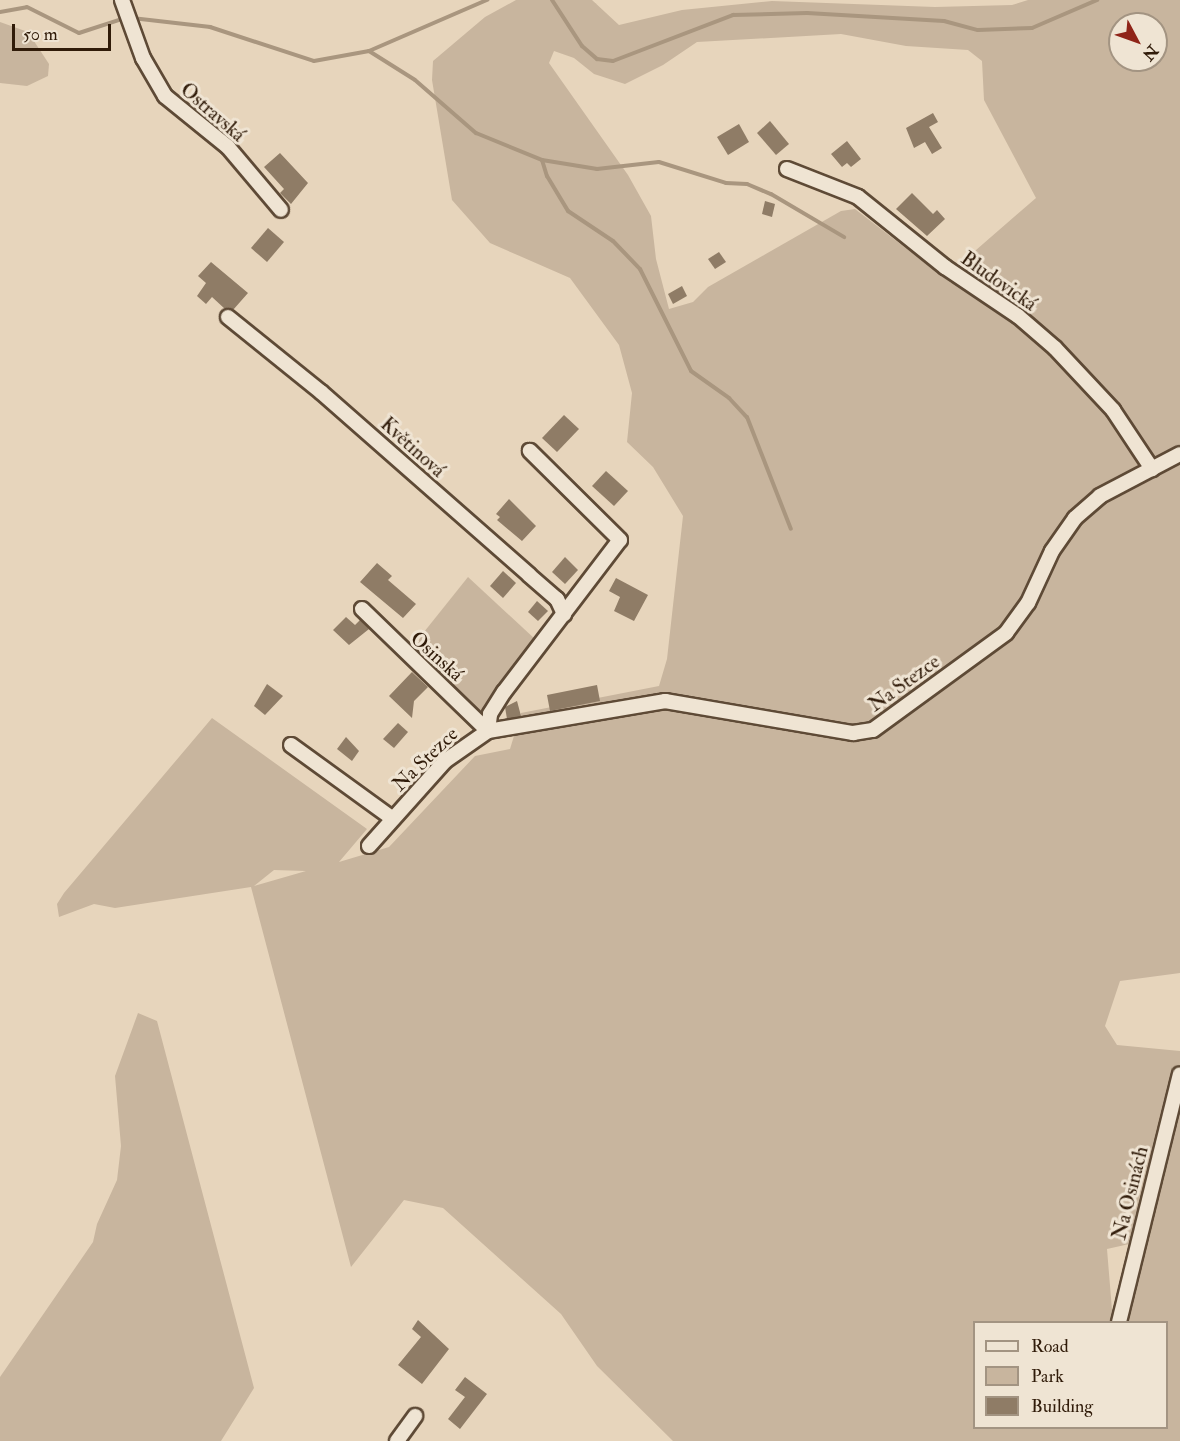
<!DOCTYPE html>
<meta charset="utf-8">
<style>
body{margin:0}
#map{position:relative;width:1180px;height:1441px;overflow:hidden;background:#e7d5bc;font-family:"IM FELL Double Pica",serif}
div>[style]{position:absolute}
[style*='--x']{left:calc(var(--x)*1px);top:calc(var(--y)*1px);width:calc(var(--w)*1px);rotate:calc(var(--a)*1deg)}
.green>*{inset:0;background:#c8b59e}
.stream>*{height:4px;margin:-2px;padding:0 2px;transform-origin:2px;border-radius:2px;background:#a9967f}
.building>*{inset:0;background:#8f7c66}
.roads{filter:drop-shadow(2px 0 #5e4a36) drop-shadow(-2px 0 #5e4a36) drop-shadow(0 2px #5e4a36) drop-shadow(0 -2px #5e4a36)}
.minor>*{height:14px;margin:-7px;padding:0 7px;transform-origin:7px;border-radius:7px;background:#efe4d3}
span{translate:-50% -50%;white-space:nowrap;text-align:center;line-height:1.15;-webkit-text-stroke:6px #efe4d3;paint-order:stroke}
.street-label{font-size:20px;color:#301b09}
.legend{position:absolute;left:973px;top:1321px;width:195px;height:108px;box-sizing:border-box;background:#efe4d3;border:2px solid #a39482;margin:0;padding:8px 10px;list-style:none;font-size:18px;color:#301b09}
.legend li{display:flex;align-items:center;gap:12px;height:30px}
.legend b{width:30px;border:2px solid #a39482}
.north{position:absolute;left:1108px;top:12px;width:60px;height:60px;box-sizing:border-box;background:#efe4d3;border:2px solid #a39482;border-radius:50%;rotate:131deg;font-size:16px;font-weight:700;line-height:24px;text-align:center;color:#301b09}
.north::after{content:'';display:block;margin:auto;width:21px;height:27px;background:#8f2418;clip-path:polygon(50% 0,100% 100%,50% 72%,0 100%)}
.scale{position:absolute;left:12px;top:24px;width:99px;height:27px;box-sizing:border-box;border:3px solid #301b09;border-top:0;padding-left:8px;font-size:18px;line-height:21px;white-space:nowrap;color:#301b09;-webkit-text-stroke:4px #efe4d3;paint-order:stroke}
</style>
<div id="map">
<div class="green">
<i style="clip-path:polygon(evenodd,516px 0,592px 0,619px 25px,682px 10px,772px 1px,935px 7px,1012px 5px,1028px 0,1180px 0,1180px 973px,1120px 981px,1105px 1026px,1117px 1045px,1180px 1051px,1180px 1441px,673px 1441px,597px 1366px,561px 1314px,443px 1208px,404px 1200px,351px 1267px,251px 887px,115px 908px,94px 904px,59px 917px,57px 904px,64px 893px,212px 718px,367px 829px,339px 862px,389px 847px,475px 756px,510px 749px,521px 713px,659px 686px,667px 659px,683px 516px,653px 467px,627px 442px,632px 393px,619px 345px,570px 278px,490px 243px,452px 200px,432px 80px,433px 61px,485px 17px,516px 0,1120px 24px,1156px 24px,1156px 60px,1120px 60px,1120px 24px,516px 0,841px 34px,906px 46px,968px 50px,982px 61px,984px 100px,1036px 198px,968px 257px,969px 267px,951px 283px,855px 209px,841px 211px,708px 287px,693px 302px,669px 309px,656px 259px,651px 216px,628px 175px,549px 63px,554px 51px,574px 58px,594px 74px,625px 84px,663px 65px,697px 42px,841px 34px,516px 0,274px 870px,306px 871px,254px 886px,274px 870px,516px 0,1147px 1240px,1121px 1322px,1166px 1322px,1166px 1428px,974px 1428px,974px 1322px,1113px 1322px,1107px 1249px,1147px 1240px)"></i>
<i style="clip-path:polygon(0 22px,28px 32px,49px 64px,48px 76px,27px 86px,0 83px)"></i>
<i style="clip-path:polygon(468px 577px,536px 640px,482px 712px,415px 652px,420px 637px)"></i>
<i style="clip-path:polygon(138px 1013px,157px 1021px,254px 1388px,221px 1441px,0 1441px,0 1377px,93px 1242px,97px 1224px,117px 1180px,121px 1146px,115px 1076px)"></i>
</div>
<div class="stream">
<i style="--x:552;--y:0;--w:55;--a:56.9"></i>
<i style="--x:582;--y:46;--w:20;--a:41"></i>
<i style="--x:597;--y:59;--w:16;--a:7"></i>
<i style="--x:613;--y:61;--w:129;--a:-21"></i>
<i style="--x:733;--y:15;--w:74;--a:-1.5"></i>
<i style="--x:807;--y:13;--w:137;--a:3.3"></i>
<i style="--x:944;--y:21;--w:35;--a:15"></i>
<i style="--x:978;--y:30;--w:54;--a:-2.1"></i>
<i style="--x:1032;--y:28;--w:71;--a:-23.3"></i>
<i style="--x:0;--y:12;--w:27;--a:-10"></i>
<i style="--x:27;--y:7;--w:58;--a:26.6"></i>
<i style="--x:79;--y:33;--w:48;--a:-18.1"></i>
<i style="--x:132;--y:18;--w:79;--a:6.6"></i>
<i style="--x:210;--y:27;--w:109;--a:18.1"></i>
<i style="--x:314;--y:61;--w:56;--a:-10.3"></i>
<i style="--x:369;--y:51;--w:54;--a:32.2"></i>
<i style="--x:415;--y:80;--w:81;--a:41"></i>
<i style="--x:476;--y:133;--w:71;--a:22.2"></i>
<i style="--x:542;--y:160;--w:56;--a:9.3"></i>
<i style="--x:597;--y:169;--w:62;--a:-6.4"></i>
<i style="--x:659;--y:162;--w:70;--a:17.4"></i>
<i style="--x:726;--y:183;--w:21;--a:3"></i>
<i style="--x:747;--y:184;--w:26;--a:23"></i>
<i style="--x:771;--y:194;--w:85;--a:30.5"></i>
<i style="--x:369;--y:51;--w:129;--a:-23.4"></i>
<i style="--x:542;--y:160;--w:17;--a:73"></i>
<i style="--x:547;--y:176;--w:41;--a:59"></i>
<i style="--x:568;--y:211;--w:54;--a:33.7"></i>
<i style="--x:613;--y:241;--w:39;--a:46"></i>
<i style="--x:640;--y:269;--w:114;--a:63.4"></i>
<i style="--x:691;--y:371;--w:47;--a:35.4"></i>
<i style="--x:729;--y:398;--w:26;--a:47"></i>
<i style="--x:747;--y:417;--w:120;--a:68.6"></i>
</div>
<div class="building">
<i style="clip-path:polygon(933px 113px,938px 122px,929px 127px,942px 148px,932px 154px,925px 142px,914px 148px,906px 128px)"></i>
<i style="clip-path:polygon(770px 121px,789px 144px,776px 155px,757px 133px)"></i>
<i style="clip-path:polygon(739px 124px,749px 142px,728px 155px,717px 137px)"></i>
<i style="clip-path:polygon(847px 141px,861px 159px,851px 167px,847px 163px,842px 167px,831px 154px)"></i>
<i style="clip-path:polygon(280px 153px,308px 183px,291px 204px,280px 193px,284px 189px,264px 167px)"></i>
<i style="clip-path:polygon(912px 193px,933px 214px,937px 210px,945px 219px,927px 236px,896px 209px)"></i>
<i style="clip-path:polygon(765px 201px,775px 204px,772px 217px,762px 214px)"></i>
<i style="clip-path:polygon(268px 228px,284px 242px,267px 262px,251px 248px)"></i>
<i style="clip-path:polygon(719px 252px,726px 262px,715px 269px,708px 259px)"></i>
<i style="clip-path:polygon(211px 262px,248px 293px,233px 310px,225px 309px,212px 297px,206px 304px,197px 296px,206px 283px,198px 276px)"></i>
<i style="clip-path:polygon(682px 286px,687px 296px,673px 304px,668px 294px)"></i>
<i style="clip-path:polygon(564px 415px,579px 429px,557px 452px,542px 438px)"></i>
<i style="clip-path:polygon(606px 471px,628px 491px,614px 506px,592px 486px)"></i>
<i style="clip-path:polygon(509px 499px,536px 526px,522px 541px,497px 520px,500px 517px,496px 514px)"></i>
<i style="clip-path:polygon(565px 557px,578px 570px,565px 584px,552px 572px)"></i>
<i style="clip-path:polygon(377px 563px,392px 576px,388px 580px,416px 604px,403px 618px,360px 582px)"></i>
<i style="clip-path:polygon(503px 571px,516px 583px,503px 598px,490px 586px)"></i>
<i style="clip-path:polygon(616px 578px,648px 595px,634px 621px,614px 611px,620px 597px,609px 591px)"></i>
<i style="clip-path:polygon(537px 601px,548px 611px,538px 621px,528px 612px)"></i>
<i style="clip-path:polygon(346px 617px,355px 625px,360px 620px,369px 629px,349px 645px,333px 630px)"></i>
<i style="clip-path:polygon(412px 672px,428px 687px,414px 701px,412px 718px,389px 696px)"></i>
<i style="clip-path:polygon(267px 684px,283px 696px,265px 715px,254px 706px)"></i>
<i style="clip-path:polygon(597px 685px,600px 701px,550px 711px,547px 695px)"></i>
<i style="clip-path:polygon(517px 701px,521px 716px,507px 719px,505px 707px)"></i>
<i style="clip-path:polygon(398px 723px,408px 732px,394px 748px,383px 739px)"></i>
<i style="clip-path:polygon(346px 737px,359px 751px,352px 761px,337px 749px)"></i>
<i style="clip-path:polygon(418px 1320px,449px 1349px,422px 1384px,398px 1365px,421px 1337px,412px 1329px)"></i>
<i style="clip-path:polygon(465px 1377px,487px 1394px,460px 1429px,448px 1419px,465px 1397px,455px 1390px)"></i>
</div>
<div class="roads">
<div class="minor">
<i style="--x:122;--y:0;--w:62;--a:70.1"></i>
<i style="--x:143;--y:58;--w:44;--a:59.9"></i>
<i style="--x:165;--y:96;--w:81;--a:39"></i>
<i style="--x:228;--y:147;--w:82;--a:49.9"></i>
<i style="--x:787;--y:169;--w:76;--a:21.5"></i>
<i style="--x:858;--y:197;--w:112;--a:38.8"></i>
<i style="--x:945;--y:267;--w:88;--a:33.9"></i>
<i style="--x:1018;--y:316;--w:49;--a:40.9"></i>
<i style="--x:1055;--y:348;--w:85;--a:46.9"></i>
<i style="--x:1113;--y:410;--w:71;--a:56.5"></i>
<i style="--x:228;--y:317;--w:119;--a:38.9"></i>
<i style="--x:321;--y:392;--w:277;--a:41.3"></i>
<i style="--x:529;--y:575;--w:37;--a:41"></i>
<i style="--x:557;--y:599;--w:17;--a:65"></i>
<i style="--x:362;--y:609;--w:175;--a:44.1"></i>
<i style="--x:488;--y:731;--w:17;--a:-83"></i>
<i style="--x:490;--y:714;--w:26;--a:-58"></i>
<i style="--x:504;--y:692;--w:191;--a:-52.7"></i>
<i style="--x:620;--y:540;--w:127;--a:-135.3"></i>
<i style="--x:291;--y:745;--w:125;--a:35.9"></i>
<i style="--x:369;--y:846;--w:114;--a:-48.2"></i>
<i style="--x:445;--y:761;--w:52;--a:-34.9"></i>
<i style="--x:488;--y:731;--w:180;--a:-9.6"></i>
<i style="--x:665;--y:701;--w:191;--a:9.7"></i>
<i style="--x:853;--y:733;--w:20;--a:-9"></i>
<i style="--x:873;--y:730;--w:165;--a:-36.1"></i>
<i style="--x:1006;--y:633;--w:37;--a:-54"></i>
<i style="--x:1028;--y:603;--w:57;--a:-65.2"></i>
<i style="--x:1052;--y:551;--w:40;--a:-55.1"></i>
<i style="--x:1075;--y:518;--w:33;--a:-41"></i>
<i style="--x:1100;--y:496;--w:90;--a:-27.7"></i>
<i style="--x:1119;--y:1322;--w:255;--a:-76.2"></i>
<i style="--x:397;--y:1441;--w:31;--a:-54"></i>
</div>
</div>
<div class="street-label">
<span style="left:213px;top:112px;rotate:41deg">Ostravská</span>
<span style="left:999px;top:281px;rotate:35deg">Bludovická</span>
<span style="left:413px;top:447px;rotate:42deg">Květinová</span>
<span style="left:437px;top:656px;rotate:42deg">Osinská</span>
<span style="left:904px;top:683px;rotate:-36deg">Na Stezce</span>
<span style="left:425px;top:759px;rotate:-44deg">Na Stezce</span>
<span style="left:1130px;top:1193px;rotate:-76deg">Na Osinách</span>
</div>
<ul class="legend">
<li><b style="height:8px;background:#efe4d3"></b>Road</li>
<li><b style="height:16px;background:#c8b59e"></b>Park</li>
<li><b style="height:16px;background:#8f7c66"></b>Building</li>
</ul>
<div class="north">N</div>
<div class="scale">50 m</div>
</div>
